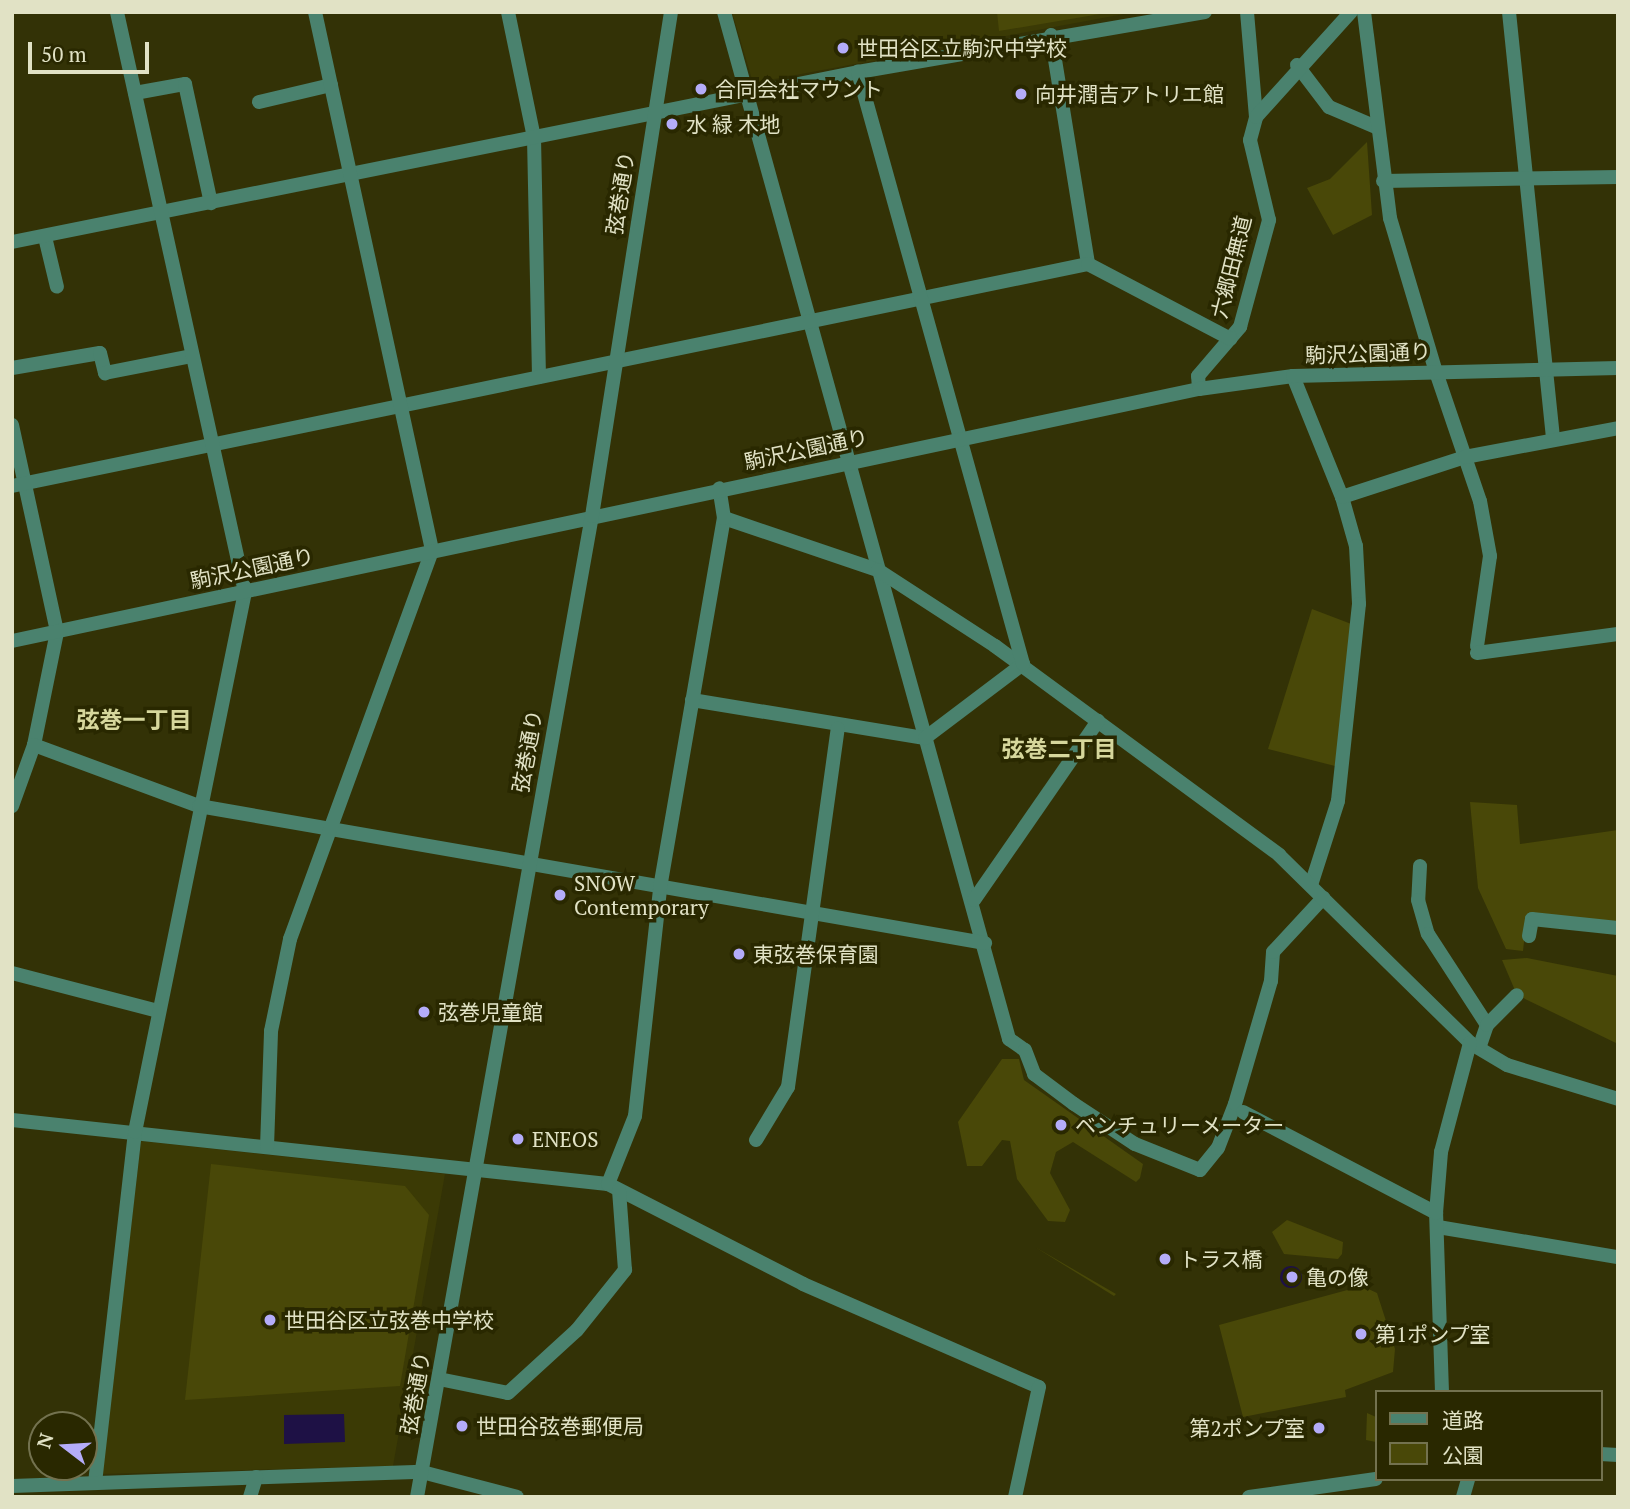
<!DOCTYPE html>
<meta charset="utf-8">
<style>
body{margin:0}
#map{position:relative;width:1630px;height:1509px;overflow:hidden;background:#333206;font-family:"PT Serif","Noto Sans JP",serif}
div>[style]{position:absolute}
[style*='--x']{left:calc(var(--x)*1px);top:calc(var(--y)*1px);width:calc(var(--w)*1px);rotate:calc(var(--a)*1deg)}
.built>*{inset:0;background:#3b3a05}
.green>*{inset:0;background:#494808}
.water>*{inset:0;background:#1e1145}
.round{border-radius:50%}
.minor>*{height:14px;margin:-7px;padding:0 7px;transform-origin:7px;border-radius:7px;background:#4a826e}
.tertiary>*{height:14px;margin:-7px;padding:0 7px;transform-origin:7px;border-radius:7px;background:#4a826e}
.dots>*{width:19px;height:19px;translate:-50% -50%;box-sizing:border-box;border:4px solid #292800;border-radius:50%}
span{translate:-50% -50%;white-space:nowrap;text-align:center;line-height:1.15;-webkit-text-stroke:7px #292800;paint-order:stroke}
.poi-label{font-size:21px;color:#e1e2c5}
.left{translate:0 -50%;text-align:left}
.right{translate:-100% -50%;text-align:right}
.street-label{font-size:21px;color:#e1e2c5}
.neighbourhood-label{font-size:23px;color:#d6d79c;font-weight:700}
.frame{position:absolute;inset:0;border:14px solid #e1e2c5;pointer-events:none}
.legend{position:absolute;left:1375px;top:1390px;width:228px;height:91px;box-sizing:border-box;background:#292800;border:2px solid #73724f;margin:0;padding:9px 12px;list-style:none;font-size:21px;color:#e1e2c5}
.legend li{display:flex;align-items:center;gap:14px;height:35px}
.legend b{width:35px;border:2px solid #73724f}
.north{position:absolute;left:28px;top:1411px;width:70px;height:70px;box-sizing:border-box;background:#292800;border:2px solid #73724f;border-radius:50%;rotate:287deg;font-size:19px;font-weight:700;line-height:28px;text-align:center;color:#e1e2c5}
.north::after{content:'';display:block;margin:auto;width:24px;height:32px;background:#b4acf9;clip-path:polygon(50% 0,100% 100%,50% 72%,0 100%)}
.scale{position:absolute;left:28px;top:42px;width:121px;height:32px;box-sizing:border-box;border:4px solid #e1e2c5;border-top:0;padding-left:9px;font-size:21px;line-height:24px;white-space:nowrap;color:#e1e2c5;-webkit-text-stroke:5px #292800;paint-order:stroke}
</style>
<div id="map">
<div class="built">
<i style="clip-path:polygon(732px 12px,1135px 12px,753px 83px)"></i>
<i style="clip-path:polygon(141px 1141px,445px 1174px,393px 1466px,102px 1474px)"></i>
</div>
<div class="green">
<i style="clip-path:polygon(997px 12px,1112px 12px,999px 31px)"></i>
<i style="clip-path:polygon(1367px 142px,1372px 215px,1333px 235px,1307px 188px,1330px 179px)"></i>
<i style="clip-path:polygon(1312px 609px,1354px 625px,1335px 766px,1268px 749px)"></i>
<i style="clip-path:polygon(1470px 802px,1517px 805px,1520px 844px,1618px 830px,1618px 922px,1527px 914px,1523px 951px,1506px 949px,1478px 888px)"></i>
<i style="clip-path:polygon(1527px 958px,1618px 976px,1618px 1044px,1517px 995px,1502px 960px)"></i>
<i style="clip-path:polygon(1002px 1059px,1019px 1059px,1024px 1080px,1143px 1164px,1140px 1178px,1136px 1182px,1073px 1142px,1056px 1152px,1050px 1173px,1070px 1210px,1065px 1222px,1048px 1221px,1017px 1179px,1010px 1141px,1002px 1140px,982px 1166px,967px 1166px,958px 1122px)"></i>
<i style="clip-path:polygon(211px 1164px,405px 1186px,429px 1215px,400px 1386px,185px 1400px)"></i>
<i style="clip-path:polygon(1287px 1220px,1343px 1242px,1342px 1254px,1338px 1259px,1284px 1254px,1272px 1232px)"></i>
<i style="clip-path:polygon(1035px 1247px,1116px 1294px,1114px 1296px)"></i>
<i style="clip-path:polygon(1362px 1286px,1377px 1293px,1395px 1349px,1393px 1372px,1345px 1390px,1346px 1397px,1243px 1417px,1219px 1325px)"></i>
<i style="clip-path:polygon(1367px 1413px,1376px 1417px,1376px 1442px,1366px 1440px)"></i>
</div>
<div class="water">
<i class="round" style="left:1280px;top:1266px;width:22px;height:22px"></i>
<i style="clip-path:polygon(344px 1414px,345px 1442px,284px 1444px,284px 1415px)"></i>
</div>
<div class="minor">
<i style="--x:508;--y:12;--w:129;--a:78.3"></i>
<i style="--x:534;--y:138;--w:239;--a:88.8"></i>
<i style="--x:724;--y:12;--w:1066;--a:74.49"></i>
<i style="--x:1009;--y:1039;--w:19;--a:35"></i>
<i style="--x:1025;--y:1050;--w:26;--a:69"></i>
<i style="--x:1034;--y:1074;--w:50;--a:36.9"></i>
<i style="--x:1074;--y:1104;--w:73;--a:33.3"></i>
<i style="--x:1135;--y:1144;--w:70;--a:21.8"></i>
<i style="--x:1200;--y:1170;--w:28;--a:-51"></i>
<i style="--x:1218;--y:1148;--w:47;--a:-68.9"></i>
<i style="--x:1235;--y:1104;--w:128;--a:-73.7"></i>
<i style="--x:1271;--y:981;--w:29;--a:-86"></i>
<i style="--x:1273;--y:952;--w:74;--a:-47.2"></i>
<i style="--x:1247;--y:12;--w:105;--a:85.1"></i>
<i style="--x:1509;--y:12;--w:429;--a:84.1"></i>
<i style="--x:1051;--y:35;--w:232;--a:80.8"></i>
<i style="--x:1297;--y:65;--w:53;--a:52.7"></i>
<i style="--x:1329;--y:107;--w:51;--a:23.1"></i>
<i style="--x:135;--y:93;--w:51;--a:-10.2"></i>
<i style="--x:185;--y:84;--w:122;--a:77.7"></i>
<i style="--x:259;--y:102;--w:74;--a:-13.3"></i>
<i style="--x:1383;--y:181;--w:235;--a:-1"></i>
<i style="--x:45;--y:237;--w:51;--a:76.5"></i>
<i style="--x:12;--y:242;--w:863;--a:-11.36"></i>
<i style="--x:858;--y:72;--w:352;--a:-9.8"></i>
<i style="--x:12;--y:368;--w:89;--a:-9.7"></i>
<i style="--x:100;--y:353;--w:21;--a:76"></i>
<i style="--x:105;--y:373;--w:89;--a:-11.1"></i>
<i style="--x:1436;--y:372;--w:136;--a:71.2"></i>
<i style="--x:1480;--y:501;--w:56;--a:79.7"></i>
<i style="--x:1490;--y:556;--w:91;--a:98.2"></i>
<i style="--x:1293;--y:376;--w:131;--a:68"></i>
<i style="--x:1342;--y:497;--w:51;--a:74.1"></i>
<i style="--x:1356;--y:546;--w:58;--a:87"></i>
<i style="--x:1359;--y:604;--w:198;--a:96.1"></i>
<i style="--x:1338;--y:801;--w:88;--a:107.8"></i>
<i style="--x:1199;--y:389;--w:13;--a:-94"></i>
<i style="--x:1198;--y:376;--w:65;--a:-49.4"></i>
<i style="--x:1240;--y:327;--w:111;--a:-74.8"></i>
<i style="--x:1269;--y:220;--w:82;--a:-103.4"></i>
<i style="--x:1250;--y:140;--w:24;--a:-75"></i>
<i style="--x:1256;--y:117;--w:142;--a:-47.9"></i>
<i style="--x:12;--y:425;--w:212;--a:77.7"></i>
<i style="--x:57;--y:632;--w:115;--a:101.5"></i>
<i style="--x:34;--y:745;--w:65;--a:109.8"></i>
<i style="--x:12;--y:486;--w:1099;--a:-11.66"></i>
<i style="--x:1088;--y:264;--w:161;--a:27.7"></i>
<i style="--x:1342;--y:497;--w:129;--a:-18"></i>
<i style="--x:1465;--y:457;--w:156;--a:-10.7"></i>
<i style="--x:724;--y:518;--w:163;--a:18.7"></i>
<i style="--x:878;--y:570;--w:140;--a:33"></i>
<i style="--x:995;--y:646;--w:353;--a:36.3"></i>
<i style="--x:1279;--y:855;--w:268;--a:44.5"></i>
<i style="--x:1470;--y:1043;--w:43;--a:30.7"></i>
<i style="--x:1507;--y:1065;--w:116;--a:17"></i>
<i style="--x:1477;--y:653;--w:142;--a:-7.7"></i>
<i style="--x:692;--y:700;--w:236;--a:9.3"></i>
<i style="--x:925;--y:738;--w:123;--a:-37.1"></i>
<i style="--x:1023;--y:664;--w:615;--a:-105.57"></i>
<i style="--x:34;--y:745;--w:176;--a:20.3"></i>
<i style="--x:199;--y:806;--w:798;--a:9.89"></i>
<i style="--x:1420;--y:866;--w:34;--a:93"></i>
<i style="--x:1418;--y:900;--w:35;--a:74"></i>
<i style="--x:1428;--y:934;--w:108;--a:57"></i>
<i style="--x:1487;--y:1025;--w:24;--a:109"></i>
<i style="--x:974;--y:900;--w:218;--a:-55.3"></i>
<i style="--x:1529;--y:936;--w:17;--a:-80"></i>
<i style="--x:1532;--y:919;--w:86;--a:6"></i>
<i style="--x:12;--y:973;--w:151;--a:14.6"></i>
<i style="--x:1487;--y:1025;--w:42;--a:-45"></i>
<i style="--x:1243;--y:1112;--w:218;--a:27.6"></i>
<i style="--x:12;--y:1120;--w:599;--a:6.13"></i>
<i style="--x:608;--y:1184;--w:219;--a:27.1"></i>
<i style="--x:803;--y:1284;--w:257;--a:23.6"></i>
<i style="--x:1039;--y:1387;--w:113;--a:102.3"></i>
<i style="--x:756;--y:1140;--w:62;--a:-58.9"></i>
<i style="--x:788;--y:1087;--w:362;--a:-82.1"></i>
<i style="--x:267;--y:1147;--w:116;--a:-88"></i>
<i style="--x:271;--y:1031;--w:94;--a:-78.3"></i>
<i style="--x:290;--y:939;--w:414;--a:-69.9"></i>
<i style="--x:432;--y:550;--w:551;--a:-102.27"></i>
<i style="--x:608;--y:1184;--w:73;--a:-68.3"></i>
<i style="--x:635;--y:1116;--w:229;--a:-83.7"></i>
<i style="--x:660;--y:888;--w:375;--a:-80.2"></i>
<i style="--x:724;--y:518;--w:30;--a:-99"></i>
<i style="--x:1438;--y:1227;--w:182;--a:9.5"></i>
<i style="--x:439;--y:1379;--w:70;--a:11.5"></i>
<i style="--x:508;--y:1393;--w:93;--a:-42.4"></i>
<i style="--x:577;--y:1330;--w:77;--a:-51.3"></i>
<i style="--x:625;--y:1270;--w:80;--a:-94.3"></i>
<i style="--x:1442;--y:1392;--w:179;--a:-91.9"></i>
<i style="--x:1436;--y:1213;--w:61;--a:-85.3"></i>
<i style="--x:1441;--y:1152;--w:113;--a:-75.1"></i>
<i style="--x:95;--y:1483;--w:353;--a:-83.5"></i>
<i style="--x:135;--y:1132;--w:551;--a:-78.49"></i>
<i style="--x:245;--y:592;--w:594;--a:-102.45"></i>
<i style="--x:12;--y:1486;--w:410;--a:-2"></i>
<i style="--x:422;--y:1472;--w:98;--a:14.7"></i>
<i style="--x:250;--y:1497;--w:21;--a:-73"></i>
<i style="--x:1463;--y:1497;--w:19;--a:-74"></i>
</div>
<div class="tertiary">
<i style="--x:1364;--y:12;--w:208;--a:82.8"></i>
<i style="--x:1390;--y:218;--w:161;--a:73.4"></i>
<i style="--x:12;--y:641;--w:1213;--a:-11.99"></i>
<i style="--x:1199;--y:389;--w:95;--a:-7.9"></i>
<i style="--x:1293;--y:376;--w:325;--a:-1.4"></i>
<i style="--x:1600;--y:1454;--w:18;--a:3"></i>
<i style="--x:417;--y:1497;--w:996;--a:-79.89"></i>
<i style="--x:592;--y:516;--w:510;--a:-81.09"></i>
<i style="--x:1249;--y:1497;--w:128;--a:-8.1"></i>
</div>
<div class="dots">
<i style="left:843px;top:48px;background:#b4acf9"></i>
<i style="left:701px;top:89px;background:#b4acf9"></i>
<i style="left:1021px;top:94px;background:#b4acf9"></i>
<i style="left:672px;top:124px;background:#b4acf9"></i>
<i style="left:560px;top:895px;background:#b4acf9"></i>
<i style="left:739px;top:954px;background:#b4acf9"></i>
<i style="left:424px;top:1012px;background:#b4acf9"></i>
<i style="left:1061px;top:1125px;background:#b4acf9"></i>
<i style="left:518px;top:1139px;background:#b4acf9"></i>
<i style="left:1165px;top:1259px;background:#b4acf9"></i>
<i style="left:1292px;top:1277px;background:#b4acf9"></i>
<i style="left:270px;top:1320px;background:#b4acf9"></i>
<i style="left:1361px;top:1334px;background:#b4acf9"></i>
<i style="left:462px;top:1426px;background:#b4acf9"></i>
<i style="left:1319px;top:1428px;background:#b4acf9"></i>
</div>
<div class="poi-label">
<span class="left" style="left:857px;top:48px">世田谷区立駒沢中学校</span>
<span class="left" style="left:715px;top:89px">合同会社マウント</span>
<span class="left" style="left:1035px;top:94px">向井潤吉アトリエ館</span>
<span class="left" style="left:686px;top:124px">水 緑 木地</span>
<span class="left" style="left:574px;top:895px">SNOW<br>Contemporary</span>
<span class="left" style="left:753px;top:954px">東弦巻保育園</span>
<span class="left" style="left:438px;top:1012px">弦巻児童館</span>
<span class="left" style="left:1075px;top:1125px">ベンチュリーメーター</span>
<span class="left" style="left:532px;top:1139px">ENEOS</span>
<span class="left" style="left:1179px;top:1259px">トラス橋</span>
<span class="left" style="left:1306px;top:1277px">亀の像</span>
<span class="left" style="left:284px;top:1320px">世田谷区立弦巻中学校</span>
<span class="left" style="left:1375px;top:1334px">第1ポンプ室</span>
<span class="left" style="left:476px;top:1426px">世田谷弦巻郵便局</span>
<span class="right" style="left:1305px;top:1428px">第2ポンプ室</span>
</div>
<div class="street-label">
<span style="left:620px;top:193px;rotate:-81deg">弦巻通り</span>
<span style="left:1231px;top:267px;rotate:-76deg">六郷田無道</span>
<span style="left:1368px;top:353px;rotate:-2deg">駒沢公園通り</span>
<span style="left:806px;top:449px;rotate:-12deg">駒沢公園通り</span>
<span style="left:252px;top:568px;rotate:-12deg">駒沢公園通り</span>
<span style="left:527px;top:751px;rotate:-80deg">弦巻通り</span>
<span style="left:415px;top:1393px;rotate:-80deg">弦巻通り</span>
</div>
<div class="neighbourhood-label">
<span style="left:134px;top:720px">弦巻一丁目</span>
<span style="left:1059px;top:749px">弦巻二丁目</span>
</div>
<div class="frame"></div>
<ul class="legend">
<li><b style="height:9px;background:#4a826e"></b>道路</li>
<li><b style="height:19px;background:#494808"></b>公園</li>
</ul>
<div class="north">N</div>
<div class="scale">50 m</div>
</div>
